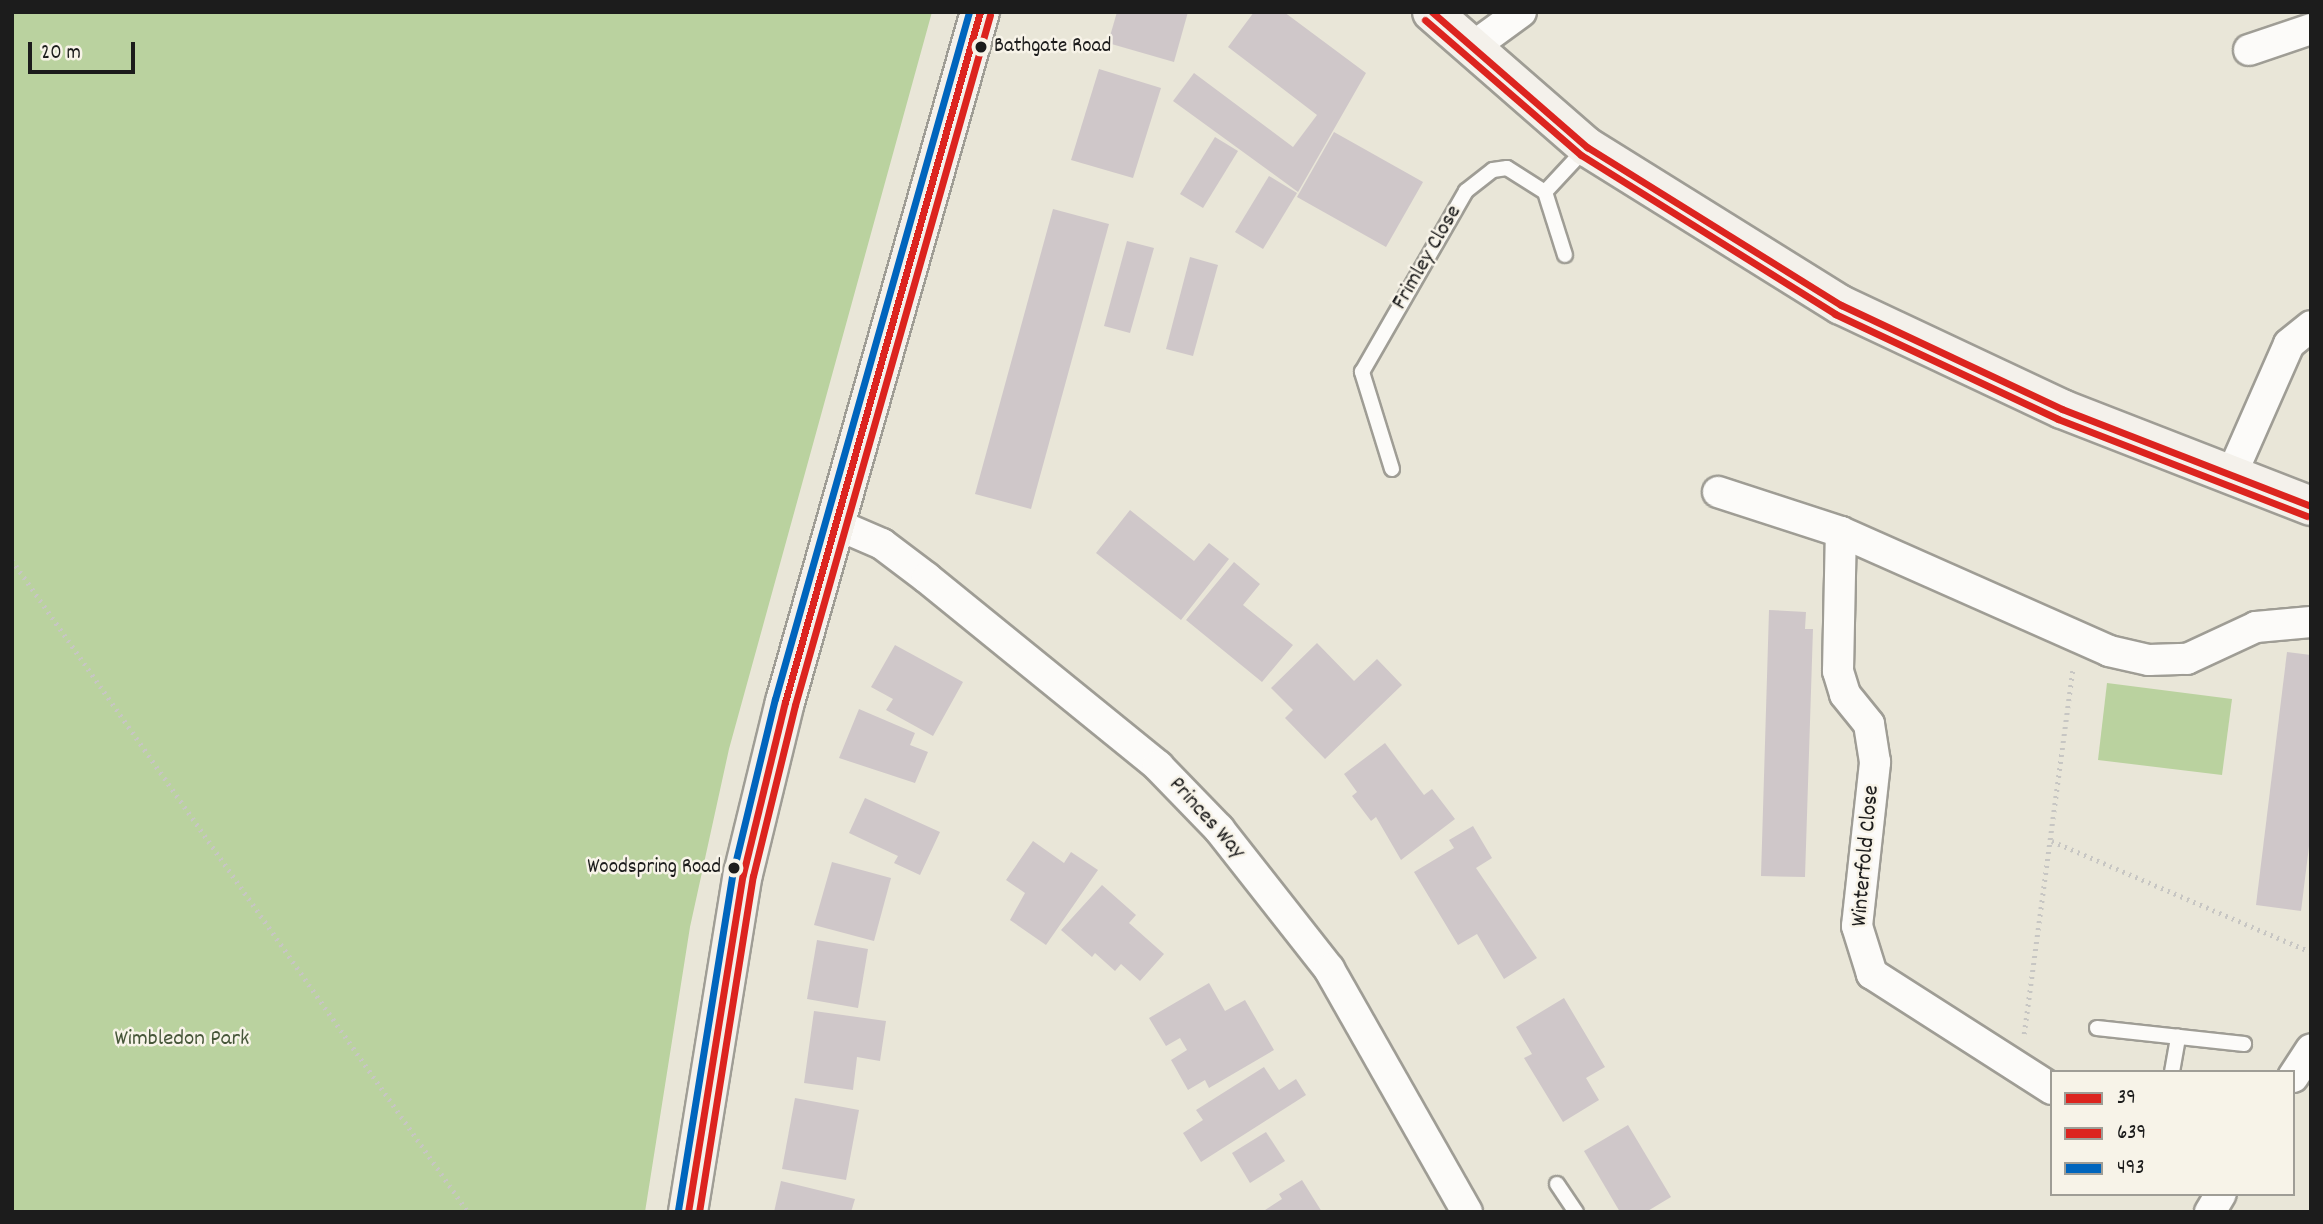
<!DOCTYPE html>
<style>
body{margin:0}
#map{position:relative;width:2323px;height:1224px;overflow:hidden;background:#e9e6d8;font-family:Dekko,sans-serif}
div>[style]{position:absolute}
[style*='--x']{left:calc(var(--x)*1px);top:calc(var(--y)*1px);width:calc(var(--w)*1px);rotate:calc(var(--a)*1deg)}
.green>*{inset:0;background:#bad29f}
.building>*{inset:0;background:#cfc7c9}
.path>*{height:4.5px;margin-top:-2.25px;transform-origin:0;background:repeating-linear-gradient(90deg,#c7c6c3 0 2px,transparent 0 7px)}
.roads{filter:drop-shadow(2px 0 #9f9d95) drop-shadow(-2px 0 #9f9d95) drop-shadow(0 2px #9f9d95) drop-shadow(0 -2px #9f9d95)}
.lane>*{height:14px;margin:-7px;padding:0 7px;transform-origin:7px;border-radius:7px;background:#fcfbf9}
.street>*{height:30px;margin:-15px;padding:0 15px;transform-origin:15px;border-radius:15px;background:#fcfbf9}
.secondary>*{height:38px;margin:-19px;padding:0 19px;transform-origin:19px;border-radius:19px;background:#f4f1eb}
.bus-1>*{height:7px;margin:-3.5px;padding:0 3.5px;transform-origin:3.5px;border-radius:3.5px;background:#dc241f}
.bus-2>*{height:7px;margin:-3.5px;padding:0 3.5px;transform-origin:3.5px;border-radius:3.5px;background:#dc241f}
.bus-3>*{height:7px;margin:-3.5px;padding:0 3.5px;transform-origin:3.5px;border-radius:3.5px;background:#0065bd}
.dots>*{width:19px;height:19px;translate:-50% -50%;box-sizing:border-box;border:4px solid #f7f3e8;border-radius:50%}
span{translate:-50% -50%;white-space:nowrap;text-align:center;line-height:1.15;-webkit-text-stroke:5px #f7f3e8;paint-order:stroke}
.bus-label{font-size:21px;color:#1c1c1c}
.left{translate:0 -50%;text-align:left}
.right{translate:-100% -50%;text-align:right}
.street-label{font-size:23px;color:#1c1c1c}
.park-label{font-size:23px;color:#465639}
.frame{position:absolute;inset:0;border:14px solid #1c1c1c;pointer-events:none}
.legend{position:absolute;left:2050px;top:1070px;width:245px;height:126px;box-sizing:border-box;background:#f7f3e8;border:2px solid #9f9d96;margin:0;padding:9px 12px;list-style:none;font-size:21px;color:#1c1c1c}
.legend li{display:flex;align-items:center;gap:14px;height:35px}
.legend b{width:35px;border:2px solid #9f9d96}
.scale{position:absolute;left:28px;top:42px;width:107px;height:32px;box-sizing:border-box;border:4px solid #1c1c1c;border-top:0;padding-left:9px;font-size:21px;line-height:24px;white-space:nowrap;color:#1c1c1c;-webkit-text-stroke:5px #f7f3e8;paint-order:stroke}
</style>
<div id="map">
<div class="green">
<i style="clip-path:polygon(12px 12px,932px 12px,729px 749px,690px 927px,645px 1212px,12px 1212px)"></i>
<i style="clip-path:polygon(2107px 683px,2232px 699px,2222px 775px,2098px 760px)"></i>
</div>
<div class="building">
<i style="clip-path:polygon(1117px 12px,1188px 12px,1174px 62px,1108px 43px)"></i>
<i style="clip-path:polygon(1254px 12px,1284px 12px,1366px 73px,1298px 192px,1173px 101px,1194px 73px,1293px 147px,1317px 115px,1228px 47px)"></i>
<i style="clip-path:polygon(1099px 69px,1161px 88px,1133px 178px,1071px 160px)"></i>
<i style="clip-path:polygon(1334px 132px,1423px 182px,1386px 247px,1297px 197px)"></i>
<i style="clip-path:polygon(1215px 137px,1238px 151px,1203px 208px,1180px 194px)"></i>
<i style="clip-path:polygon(1269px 176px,1297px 193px,1263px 249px,1235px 232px)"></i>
<i style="clip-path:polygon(1053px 209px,1109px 224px,1031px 509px,975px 494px)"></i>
<i style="clip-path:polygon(1127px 241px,1154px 248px,1130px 333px,1104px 326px)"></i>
<i style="clip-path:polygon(1190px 257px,1218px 265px,1193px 356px,1166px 349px)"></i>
<i style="clip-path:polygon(1130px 510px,1194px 561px,1209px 543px,1229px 559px,1181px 620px,1096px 553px)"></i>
<i style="clip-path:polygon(1234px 562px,1260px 584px,1243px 605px,1293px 645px,1262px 682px,1186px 620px)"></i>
<i style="clip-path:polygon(1769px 610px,1806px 612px,1805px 629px,1813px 629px,1805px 877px,1761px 876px)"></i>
<i style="clip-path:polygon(1317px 643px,1354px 681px,1377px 659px,1402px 685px,1325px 759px,1285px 718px,1293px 710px,1271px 688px)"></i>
<i style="clip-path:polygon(895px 645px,963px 682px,933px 736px,886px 710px,893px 699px,871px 687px)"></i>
<i style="clip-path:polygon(2287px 652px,2311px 655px,2311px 830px,2301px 911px,2256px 905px)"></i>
<i style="clip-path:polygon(859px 709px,915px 733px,910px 745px,928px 752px,915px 783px,839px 758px)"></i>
<i style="clip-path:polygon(1385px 743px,1424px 795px,1432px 789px,1455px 819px,1401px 860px,1376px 817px,1371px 821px,1352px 796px,1357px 792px,1344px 774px)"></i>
<i style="clip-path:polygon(865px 798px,940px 832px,920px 875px,894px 863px,898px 856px,849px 833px)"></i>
<i style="clip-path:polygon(1473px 826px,1492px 858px,1476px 868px,1537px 958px,1504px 979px,1477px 934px,1458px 945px,1414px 872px,1454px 848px,1449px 840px)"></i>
<i style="clip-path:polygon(1033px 841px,1064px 863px,1071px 852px,1098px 870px,1046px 945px,1010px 920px,1025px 893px,1006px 880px)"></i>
<i style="clip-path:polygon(832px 862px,891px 878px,874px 941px,814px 925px)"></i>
<i style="clip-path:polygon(1102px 885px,1136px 915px,1129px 923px,1164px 954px,1140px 981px,1121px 964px,1115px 971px,1095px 953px,1092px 957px,1061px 930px)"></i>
<i style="clip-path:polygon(817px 940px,868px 949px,858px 1008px,807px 999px)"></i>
<i style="clip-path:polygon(1209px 983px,1225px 1011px,1245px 1000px,1274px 1050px,1209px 1088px,1205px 1080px,1188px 1090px,1171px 1060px,1187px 1050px,1180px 1038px,1166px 1046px,1149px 1018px)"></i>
<i style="clip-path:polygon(1564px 998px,1605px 1067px,1586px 1078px,1599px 1100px,1563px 1122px,1524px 1058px,1532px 1054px,1516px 1027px)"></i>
<i style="clip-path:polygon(814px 1011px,886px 1021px,880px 1061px,857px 1057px,853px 1090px,804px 1083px)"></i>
<i style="clip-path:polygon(1264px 1067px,1279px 1090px,1296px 1079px,1306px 1095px,1201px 1162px,1183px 1133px,1203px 1120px,1196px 1110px)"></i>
<i style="clip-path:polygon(795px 1098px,859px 1110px,846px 1180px,782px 1169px)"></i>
<i style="clip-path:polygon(1628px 1125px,1671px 1197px,1646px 1212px,1620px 1212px,1584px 1151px)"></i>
<i style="clip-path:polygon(1266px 1132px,1285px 1161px,1250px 1183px,1232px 1153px)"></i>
<i style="clip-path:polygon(1302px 1180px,1322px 1212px,1262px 1212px,1282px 1199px,1279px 1194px)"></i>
<i style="clip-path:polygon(781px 1181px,855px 1199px,851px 1212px,774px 1212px)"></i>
</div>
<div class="path">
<i style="--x:12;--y:560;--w:796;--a:55.03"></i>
<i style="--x:2052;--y:841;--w:282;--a:23.2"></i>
<i style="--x:2024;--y:1034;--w:369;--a:-82.4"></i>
</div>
<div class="roads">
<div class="lane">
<i style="--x:1545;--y:192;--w:66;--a:72.4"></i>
<i style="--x:1392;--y:469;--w:102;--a:-107.2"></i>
<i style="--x:1362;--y:372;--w:209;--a:-60.1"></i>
<i style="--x:1466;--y:191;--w:34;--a:-38"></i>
<i style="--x:1493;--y:170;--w:14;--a:-8"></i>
<i style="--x:1507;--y:168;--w:45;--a:32.3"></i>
<i style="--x:1545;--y:192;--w:59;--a:-47.1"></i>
<i style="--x:2097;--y:1028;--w:148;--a:6.2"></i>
<i style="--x:2172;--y:1072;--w:36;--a:-80"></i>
<i style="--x:1557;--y:1184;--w:34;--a:56"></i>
</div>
<div class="street">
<i style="--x:1470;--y:49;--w:63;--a:-36"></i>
<i style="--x:2249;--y:50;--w:65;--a:-18.7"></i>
<i style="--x:2230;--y:478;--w:146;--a:-66.2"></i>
<i style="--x:2289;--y:344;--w:28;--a:-39"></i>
<i style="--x:1718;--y:492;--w:129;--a:18"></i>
<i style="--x:838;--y:525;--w:48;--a:23.4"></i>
<i style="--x:882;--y:544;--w:56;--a:37.1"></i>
<i style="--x:927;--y:578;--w:298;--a:39.1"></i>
<i style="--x:1158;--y:766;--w:88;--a:45.9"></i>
<i style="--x:1219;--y:829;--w:178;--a:51.8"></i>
<i style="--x:1329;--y:969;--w:279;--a:60.4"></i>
<i style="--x:2293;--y:1077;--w:33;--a:-57"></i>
<i style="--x:2052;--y:1089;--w:214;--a:-147.4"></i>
<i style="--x:1872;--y:974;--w:50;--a:-107.4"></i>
<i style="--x:1857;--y:926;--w:165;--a:-83.7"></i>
<i style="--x:1875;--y:762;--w:38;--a:-99"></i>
<i style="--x:1869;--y:724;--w:38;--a:-129"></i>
<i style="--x:1845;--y:694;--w:24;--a:-107"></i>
<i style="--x:1838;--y:671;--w:139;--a:-88.8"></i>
<i style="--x:1841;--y:532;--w:293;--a:23.9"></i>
<i style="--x:2109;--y:651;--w:41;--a:12.7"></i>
<i style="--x:2149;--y:660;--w:38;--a:-2"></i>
<i style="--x:2187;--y:659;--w:76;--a:-24.9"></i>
<i style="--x:2256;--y:627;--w:55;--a:-5.2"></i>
<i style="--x:2210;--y:1212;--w:21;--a:-59"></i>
</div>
<div class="secondary">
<i style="--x:1432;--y:12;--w:206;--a:41.1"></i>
<i style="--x:1587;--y:147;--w:299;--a:31.9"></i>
<i style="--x:1841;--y:305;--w:244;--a:25.2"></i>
<i style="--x:2062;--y:409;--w:267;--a:21.3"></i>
<i style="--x:688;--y:1212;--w:342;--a:-80.8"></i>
<i style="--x:743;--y:874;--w:177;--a:-76.3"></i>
<i style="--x:785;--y:702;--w:717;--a:-74.22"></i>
</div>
</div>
<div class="bus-1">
<i style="--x:1432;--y:12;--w:206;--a:41.1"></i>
<i style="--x:1587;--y:147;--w:299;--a:31.9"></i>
<i style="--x:1841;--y:305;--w:244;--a:25.2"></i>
<i style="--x:2062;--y:409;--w:267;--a:21.3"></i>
<i style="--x:688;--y:1212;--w:342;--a:-80.8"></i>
<i style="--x:743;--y:874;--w:177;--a:-76.3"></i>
<i style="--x:785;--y:702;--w:717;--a:-74.22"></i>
</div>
<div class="bus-2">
<i style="--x:1425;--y:20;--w:206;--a:40.9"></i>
<i style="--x:1581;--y:155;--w:300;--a:32"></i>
<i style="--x:1835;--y:314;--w:246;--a:25.2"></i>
<i style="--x:2058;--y:419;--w:267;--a:21.3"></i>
<i style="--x:699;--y:1212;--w:340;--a:-80.9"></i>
<i style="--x:753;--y:876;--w:176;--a:-76.2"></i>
<i style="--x:795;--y:705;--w:717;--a:-74.22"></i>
</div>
<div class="bus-3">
<i style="--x:678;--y:1210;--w:342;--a:-80.8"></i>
<i style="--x:733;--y:872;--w:178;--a:-76.4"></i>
<i style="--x:775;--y:699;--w:714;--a:-74.23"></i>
</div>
<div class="dots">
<i style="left:981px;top:47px;background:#1c1c1c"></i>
<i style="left:734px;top:868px;background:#1c1c1c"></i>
</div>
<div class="bus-label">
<span class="left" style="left:994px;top:47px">Bathgate Road</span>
<span class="right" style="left:721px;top:868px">Woodspring Road</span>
</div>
<div class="street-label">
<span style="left:1428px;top:258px;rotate:-60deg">Frimley Close</span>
<span style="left:1206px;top:819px;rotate:48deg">Princes Way</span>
<span style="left:1867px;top:856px;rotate:-85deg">Winterfold Close</span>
</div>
<div class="park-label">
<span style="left:182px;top:1040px">Wimbledon Park</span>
</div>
<div class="frame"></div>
<ul class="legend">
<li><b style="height:9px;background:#dc241f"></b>39</li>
<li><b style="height:9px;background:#dc241f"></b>639</li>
<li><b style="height:9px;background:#0065bd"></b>493</li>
</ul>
<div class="scale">20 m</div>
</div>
